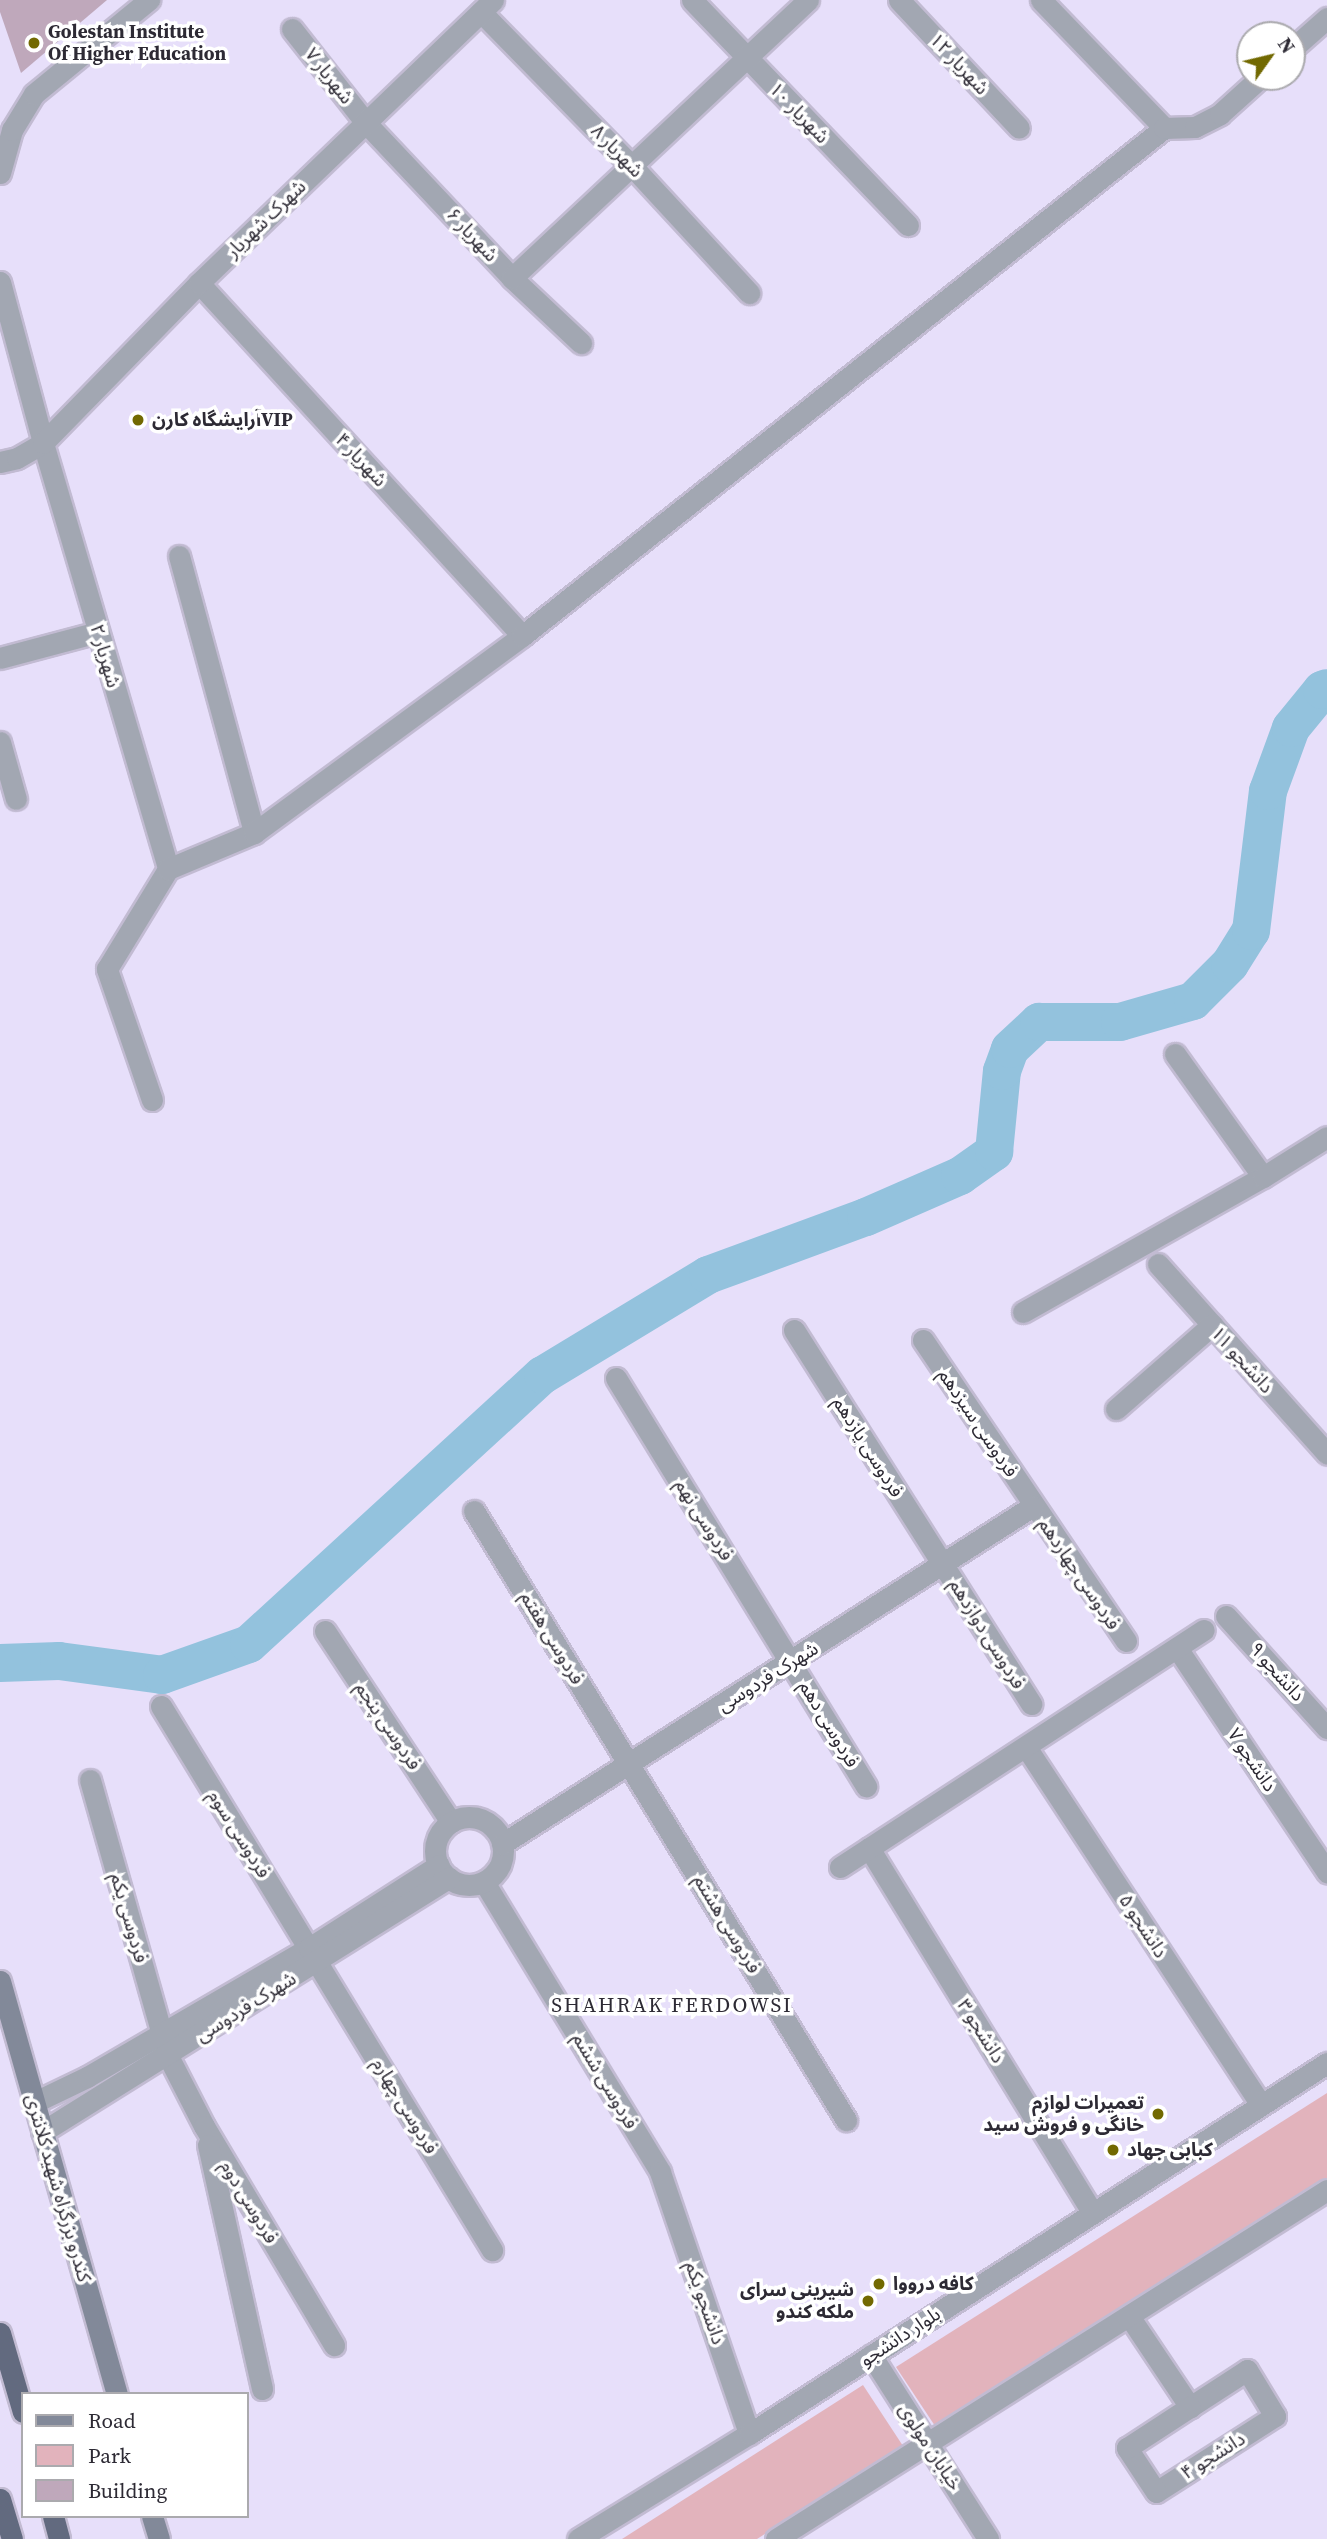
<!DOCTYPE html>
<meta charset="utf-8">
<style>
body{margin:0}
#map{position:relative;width:1327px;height:2539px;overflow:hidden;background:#e7dffa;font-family:"Source Serif 4","Noto Sans Arabic",serif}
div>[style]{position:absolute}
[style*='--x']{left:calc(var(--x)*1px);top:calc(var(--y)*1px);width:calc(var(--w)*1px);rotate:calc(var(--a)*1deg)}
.green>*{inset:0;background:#e2b3bc}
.river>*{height:38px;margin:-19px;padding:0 19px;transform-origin:19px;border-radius:19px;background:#93c2dd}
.building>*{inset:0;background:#bfa8bb}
.roads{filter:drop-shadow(2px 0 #c2bbd2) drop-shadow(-2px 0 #c2bbd2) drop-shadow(0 2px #c2bbd2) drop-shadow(0 -2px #c2bbd2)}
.minor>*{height:21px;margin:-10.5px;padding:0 10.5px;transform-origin:10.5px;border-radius:10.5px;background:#a2a7b2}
.tertiary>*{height:21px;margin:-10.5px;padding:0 10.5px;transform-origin:10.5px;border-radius:10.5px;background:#a2a7b2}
.tertiary>.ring{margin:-10.5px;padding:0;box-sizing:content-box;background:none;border:21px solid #a2a7b2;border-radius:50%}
.secondary>*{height:21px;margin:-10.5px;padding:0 10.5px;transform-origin:10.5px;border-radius:10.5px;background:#828999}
.trunk>*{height:21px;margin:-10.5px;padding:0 10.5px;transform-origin:10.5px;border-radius:10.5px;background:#626a7f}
.dots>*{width:19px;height:19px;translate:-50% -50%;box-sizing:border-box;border:4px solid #fff;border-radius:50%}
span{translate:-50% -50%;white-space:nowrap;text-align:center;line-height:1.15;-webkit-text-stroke:7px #fff;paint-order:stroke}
.poi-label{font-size:19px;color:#2d2a34;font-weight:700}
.left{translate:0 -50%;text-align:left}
.right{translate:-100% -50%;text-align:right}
.street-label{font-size:19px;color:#2d2a34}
.neighbourhood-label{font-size:21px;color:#2d2a34;letter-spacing:2px}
.legend{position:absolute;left:21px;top:2392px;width:228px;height:126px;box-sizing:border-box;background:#fff;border:2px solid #abaaae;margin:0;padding:9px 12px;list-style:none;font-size:21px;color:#2d2a34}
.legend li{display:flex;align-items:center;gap:14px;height:35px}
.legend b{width:35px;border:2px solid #abaaae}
.north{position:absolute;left:1236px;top:21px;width:70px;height:70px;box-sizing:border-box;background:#fff;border:2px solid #abaaae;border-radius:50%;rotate:56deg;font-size:19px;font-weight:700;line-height:28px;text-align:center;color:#2d2a34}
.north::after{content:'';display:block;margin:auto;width:24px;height:32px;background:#726901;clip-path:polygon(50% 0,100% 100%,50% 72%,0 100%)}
</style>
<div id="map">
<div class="green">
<i style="clip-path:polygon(1327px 2093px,1327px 2179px,937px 2429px,896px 2367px)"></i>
<i style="clip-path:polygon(863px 2385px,903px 2446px,757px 2539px,622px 2539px)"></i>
</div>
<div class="river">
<i style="--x:0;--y:1663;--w:59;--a:-1.9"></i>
<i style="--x:59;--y:1661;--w:104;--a:7.7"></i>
<i style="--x:162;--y:1675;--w:92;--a:-19.6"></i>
<i style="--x:249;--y:1644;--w:398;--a:-42.5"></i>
<i style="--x:543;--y:1375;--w:193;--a:-31.2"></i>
<i style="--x:708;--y:1275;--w:168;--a:-20.2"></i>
<i style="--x:866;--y:1217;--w:103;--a:-23.6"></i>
<i style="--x:960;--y:1176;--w:42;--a:-35.2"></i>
<i style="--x:994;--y:1152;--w:81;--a:-84.4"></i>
<i style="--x:1002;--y:1071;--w:23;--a:-70"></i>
<i style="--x:1010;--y:1049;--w:40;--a:-43"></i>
<i style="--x:1039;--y:1022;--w:81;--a:0"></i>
<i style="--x:1120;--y:1022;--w:76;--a:-16"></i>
<i style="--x:1193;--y:1001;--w:52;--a:-45"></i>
<i style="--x:1230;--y:964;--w:39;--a:-58"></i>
<i style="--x:1251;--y:931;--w:141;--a:-83.1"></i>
<i style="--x:1268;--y:791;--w:67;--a:-69.9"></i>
<i style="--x:1291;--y:728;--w:49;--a:-50.8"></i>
<i style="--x:1322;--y:690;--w:5;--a:-22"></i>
</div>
<div class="building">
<i style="clip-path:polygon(0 0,107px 0,21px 73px,0 12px)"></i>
</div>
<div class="roads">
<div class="minor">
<i style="--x:692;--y:0;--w:312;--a:46.2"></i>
<i style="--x:899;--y:0;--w:175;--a:46.8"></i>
<i style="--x:1041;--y:0;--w:178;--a:46.1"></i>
<i style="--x:481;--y:12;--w:216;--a:45.6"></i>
<i style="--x:632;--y:166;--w:173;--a:47.3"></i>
<i style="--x:292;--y:29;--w:120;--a:51.8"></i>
<i style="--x:366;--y:123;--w:213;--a:46.7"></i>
<i style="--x:512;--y:278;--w:95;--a:43.3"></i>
<i style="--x:1292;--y:49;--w:47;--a:-41.5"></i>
<i style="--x:0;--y:173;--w:45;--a:-74.4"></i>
<i style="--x:12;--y:130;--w:42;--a:-58.6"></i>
<i style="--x:34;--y:94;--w:149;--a:-39.3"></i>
<i style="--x:512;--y:278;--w:406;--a:-43.2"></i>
<i style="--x:0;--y:282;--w:167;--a:75"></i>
<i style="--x:43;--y:443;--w:444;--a:73.6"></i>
<i style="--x:199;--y:283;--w:478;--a:47.5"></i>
<i style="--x:179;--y:556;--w:287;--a:74.8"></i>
<i style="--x:0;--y:658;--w:101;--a:-14.9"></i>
<i style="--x:0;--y:742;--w:59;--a:74.3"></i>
<i style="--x:1175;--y:1054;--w:151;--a:54.4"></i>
<i style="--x:152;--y:1100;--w:139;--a:-109"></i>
<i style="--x:107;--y:969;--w:117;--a:-58.6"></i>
<i style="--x:168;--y:869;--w:93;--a:-22.7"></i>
<i style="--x:254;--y:833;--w:333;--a:-36.3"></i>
<i style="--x:522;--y:636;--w:819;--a:-38.35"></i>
<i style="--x:1164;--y:128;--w:31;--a:-2"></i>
<i style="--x:1195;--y:127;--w:28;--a:-27"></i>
<i style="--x:1220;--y:114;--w:55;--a:-42.1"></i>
<i style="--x:1158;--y:1264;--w:254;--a:48.3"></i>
<i style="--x:1023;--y:1312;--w:275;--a:-29.4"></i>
<i style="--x:1263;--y:1177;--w:75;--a:-32"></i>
<i style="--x:794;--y:1330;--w:443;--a:57.6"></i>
<i style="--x:923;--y:1340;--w:363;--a:56"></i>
<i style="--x:616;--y:1378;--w:479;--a:58.5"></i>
<i style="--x:1116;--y:1409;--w:128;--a:-41.2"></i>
<i style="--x:474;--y:1511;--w:714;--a:58.58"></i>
<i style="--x:1226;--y:1616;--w:151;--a:48"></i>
<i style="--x:325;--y:1631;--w:229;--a:56.6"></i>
<i style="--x:1177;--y:1648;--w:270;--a:56.2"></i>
<i style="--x:161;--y:1706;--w:637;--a:58.68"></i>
<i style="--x:1026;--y:1747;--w:428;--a:56.7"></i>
<i style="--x:90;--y:1780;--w:287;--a:74.2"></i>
<i style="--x:168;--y:2056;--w:79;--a:62.8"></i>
<i style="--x:204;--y:2126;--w:255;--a:59.3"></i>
<i style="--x:869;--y:1848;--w:428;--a:58.5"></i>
<i style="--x:840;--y:1867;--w:434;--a:-33.1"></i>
<i style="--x:484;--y:1882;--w:339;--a:58.7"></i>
<i style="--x:660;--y:2172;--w:277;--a:71.2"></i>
<i style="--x:208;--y:2145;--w:250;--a:77.5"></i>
<i style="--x:1129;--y:2316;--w:110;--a:56.2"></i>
<i style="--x:1190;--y:2407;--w:68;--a:-33"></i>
<i style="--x:1247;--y:2370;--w:54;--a:58.7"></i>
<i style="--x:1275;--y:2416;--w:141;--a:147.4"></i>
<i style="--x:1156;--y:2492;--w:53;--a:-123.4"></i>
<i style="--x:1127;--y:2448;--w:75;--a:-33.1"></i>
<i style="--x:871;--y:2355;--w:218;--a:57.5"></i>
<i style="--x:776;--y:2539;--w:652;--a:-32.35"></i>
</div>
<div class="tertiary">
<i style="--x:0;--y:462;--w:17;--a:-13"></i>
<i style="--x:17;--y:458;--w:30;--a:-30"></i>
<i style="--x:43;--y:443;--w:223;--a:-45.7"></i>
<i style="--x:199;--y:283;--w:408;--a:-43.9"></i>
<i class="ring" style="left:435px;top:1817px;width:47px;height:47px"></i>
<i style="--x:502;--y:1844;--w:629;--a:-32.48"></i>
<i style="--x:33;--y:2103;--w:60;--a:-25.7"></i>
<i style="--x:87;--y:2077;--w:257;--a:-30.2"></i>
<i style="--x:309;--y:1948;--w:154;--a:-32.6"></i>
<i style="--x:42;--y:2132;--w:480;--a:-32"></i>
<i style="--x:578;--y:2539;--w:201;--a:-31.6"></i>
<i style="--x:749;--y:2434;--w:687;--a:-32.7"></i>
</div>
<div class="secondary">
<i style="--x:0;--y:1981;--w:429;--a:74.2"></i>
<i style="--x:152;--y:2516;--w:24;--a:73"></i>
</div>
<div class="trunk">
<i style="--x:0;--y:2333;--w:82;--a:73.8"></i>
<i style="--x:0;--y:2499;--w:42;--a:73.3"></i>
<i style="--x:53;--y:2516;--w:24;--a:75"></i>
</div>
</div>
<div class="dots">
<i style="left:34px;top:43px;background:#726901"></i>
<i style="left:138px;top:420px;background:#726901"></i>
<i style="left:1158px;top:2114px;background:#726901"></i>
<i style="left:1113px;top:2150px;background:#726901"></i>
<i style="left:879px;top:2284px;background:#726901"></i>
<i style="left:868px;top:2301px;background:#726901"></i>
</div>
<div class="poi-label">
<span class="left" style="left:48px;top:43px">Golestan Institute<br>Of Higher Education</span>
<span class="left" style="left:152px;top:420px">آرایشگاه کارنVIP</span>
<span class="right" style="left:1144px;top:2114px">تعمیرات لوازم<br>خانگی و فروش سید</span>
<span class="left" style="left:1127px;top:2150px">کبابی جهاد</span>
<span class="left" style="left:893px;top:2284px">کافه درووا</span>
<span class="right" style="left:854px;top:2301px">شیرینی سرای<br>ملکه کندو</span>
</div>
<div class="street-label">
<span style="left:959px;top:64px;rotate:47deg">شهریار ۱۲</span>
<span style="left:329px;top:76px;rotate:52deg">شهریار ۷</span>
<span style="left:799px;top:113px;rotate:46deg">شهریار ۱۰</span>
<span style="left:617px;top:151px;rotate:46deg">شهریار ۸</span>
<span style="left:266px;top:219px;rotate:-44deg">شهرک شهریار</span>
<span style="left:472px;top:235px;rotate:47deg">شهریار ۶</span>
<span style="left:361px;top:460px;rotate:47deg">شهریار ۴</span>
<span style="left:105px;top:656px;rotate:74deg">۲ شهریار</span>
<span style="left:1242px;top:1360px;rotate:48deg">دانشجو ۱۱</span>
<span style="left:978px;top:1423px;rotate:56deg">فردوسی سیزدهم</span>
<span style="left:868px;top:1447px;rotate:58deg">فردوسی یازدهم</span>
<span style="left:704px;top:1520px;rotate:58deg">فردوسی نهم</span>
<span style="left:1079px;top:1574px;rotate:56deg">فردوسی چهاردهم</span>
<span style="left:987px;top:1634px;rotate:58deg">فردوسی دوازدهم</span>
<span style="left:552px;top:1638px;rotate:59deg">فردوسی هفتم</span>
<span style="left:1277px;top:1672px;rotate:48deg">دانشجو ۹</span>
<span style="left:768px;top:1677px;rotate:-32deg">شهرک فردوسی</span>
<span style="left:829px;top:1724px;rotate:59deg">فردوسی دهم</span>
<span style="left:388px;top:1726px;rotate:56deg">فردوسی پنجم</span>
<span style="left:1252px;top:1760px;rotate:56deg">دانشجو ۷</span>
<span style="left:239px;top:1834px;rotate:58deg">فردوسی سوم</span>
<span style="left:129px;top:1918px;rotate:74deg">فردوسی یکم</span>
<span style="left:727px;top:1924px;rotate:59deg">فردوسی هشتم</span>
<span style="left:1143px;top:1926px;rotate:57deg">دانشجو ۵</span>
<span style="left:246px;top:2007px;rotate:-32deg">شهرک فردوسی</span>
<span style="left:981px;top:2031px;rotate:58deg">دانشجو ۳</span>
<span style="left:605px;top:2081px;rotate:59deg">فردوسی ششم</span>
<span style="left:405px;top:2106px;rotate:59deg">فردوسی چهارم</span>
<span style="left:58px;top:2188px;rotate:74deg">کندرو بزرگراه شهید کلانتری</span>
<span style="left:249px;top:2202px;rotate:59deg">فردوسی دوم</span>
<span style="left:705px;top:2303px;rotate:71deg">دانشجو یکم</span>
<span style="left:900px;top:2337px;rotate:-33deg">بلوار دانشجو</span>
<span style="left:930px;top:2447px;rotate:57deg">خیابان مولوی</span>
<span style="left:1213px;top:2456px;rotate:-32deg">۴ دانشجو</span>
</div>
<div class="neighbourhood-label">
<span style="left:672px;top:2005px">SHAHRAK FERDOWSI</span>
</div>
<ul class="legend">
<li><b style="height:9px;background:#828999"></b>Road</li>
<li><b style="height:19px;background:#e2b3bc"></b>Park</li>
<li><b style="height:19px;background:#bfa8bb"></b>Building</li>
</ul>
<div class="north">N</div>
</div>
